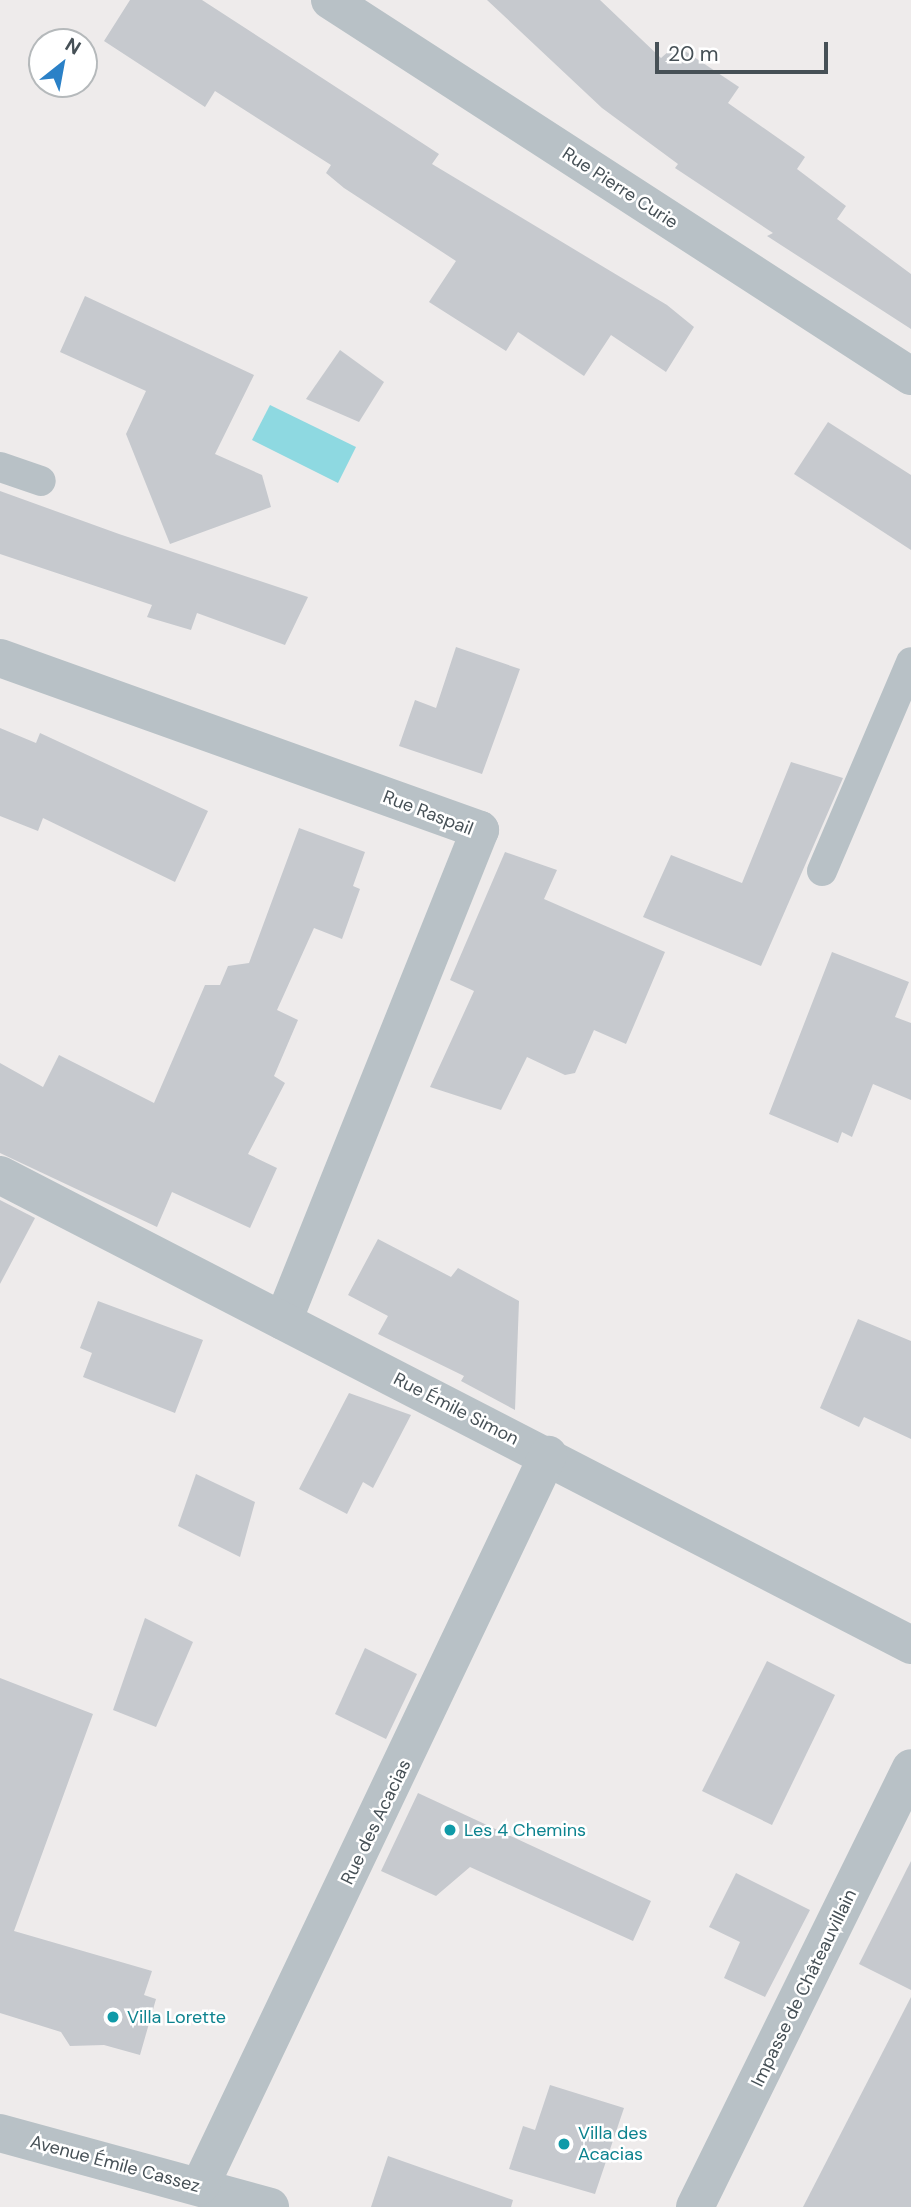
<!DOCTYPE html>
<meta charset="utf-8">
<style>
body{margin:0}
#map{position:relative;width:911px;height:2207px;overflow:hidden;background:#eeebeb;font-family:"DM Sans",sans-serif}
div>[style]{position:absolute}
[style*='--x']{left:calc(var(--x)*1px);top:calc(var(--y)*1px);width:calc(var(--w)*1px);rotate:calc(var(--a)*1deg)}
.water>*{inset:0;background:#8ed9e1}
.building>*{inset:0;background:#c6c9ce}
.lane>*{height:30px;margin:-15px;padding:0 15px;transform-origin:15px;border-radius:15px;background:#b8c1c6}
.street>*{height:38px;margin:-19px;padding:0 19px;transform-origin:19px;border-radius:19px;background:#b8c1c6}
.dots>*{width:19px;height:19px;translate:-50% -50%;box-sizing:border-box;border:4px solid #fff;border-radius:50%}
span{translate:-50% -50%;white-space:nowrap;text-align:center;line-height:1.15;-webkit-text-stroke:5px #fff;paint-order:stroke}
.street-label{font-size:18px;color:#465056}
.culture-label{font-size:18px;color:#0d838f}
.left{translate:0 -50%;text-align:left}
.north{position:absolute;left:28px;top:28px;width:70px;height:70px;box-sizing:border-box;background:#fff;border:2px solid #b5b9bb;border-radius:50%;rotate:31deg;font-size:19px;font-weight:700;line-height:28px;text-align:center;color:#465056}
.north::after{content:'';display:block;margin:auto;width:24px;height:32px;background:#2b81c7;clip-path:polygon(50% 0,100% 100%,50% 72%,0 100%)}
.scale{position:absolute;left:655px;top:42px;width:173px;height:32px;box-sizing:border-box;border:4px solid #465056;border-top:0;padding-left:9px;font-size:21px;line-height:24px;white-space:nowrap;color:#465056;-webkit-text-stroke:5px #fff;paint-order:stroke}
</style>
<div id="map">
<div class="water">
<i style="clip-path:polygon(270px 405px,356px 447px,338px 483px,252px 440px)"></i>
</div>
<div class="building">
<i style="clip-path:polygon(130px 0,202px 0,439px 154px,432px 164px,667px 305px,694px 327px,666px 372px,611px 335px,584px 376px,518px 332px,506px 351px,429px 302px,456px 261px,344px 188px,326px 173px,331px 165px,215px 91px,205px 107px,104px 41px)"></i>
<i style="clip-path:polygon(487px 0,600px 0,661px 58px,676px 45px,739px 87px,728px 103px,805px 157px,797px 169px,846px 206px,837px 219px,911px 274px,911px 329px,767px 236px,773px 233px,675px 168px,678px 164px,602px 108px)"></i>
<i style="clip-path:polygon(85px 296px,254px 375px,215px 454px,262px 475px,271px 507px,170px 544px,126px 434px,146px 391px,60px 352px)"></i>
<i style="clip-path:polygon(340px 350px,384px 382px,359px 422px,306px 399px)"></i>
<i style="clip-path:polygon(828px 422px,911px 475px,911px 550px,794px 474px)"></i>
<i style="clip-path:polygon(0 491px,119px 534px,308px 597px,285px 645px,197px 613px,191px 630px,147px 617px,152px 605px,0 554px)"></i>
<i style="clip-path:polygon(456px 647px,520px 669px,482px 774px,399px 746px,415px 700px,436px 708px)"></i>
<i style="clip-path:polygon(0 728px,36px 743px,40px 733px,208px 811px,175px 882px,43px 818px,38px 831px,0 816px)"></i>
<i style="clip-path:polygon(791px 762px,843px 778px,761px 966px,643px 917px,671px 855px,742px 883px)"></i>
<i style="clip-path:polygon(299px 828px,365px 852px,353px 886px,360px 889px,342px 939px,314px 928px,277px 1010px,298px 1020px,274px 1076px,285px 1083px,248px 1154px,277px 1168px,250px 1228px,172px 1192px,157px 1227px,0 1153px,0 1063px,43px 1087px,59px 1055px,154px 1103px,205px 985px,220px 985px,228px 966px,249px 963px)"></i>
<i style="clip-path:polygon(505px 852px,557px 870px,544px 899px,665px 952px,626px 1044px,594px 1030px,575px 1073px,565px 1075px,527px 1057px,501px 1110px,430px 1087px,474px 991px,450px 980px)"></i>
<i style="clip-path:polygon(832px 952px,909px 982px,895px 1017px,911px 1023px,911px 1100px,873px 1084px,852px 1137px,842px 1132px,838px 1143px,769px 1114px)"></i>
<i style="clip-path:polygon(0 1200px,35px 1218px,0 1284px)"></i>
<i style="clip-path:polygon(378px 1239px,451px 1277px,458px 1268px,519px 1301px,515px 1410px,461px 1381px,464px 1376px,378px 1334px,388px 1316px,348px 1295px)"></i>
<i style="clip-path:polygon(98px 1301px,203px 1340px,175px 1413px,83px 1377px,92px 1353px,80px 1348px)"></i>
<i style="clip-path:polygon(858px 1319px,911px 1341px,911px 1439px,864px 1417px,859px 1427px,820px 1408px)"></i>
<i style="clip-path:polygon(349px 1393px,411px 1415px,373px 1488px,363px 1482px,347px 1514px,299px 1489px)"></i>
<i style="clip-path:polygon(196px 1474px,255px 1502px,240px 1557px,178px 1526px)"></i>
<i style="clip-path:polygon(145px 1618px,193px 1642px,156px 1727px,113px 1710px)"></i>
<i style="clip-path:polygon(365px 1648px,417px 1674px,386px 1739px,335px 1714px)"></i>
<i style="clip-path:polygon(767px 1661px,835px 1695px,772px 1825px,702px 1791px)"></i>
<i style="clip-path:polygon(0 1678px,93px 1714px,14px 1931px,152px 1971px,144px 1995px,156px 1999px,140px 2055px,104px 2045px,70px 2046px,61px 2032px,0 2013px)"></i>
<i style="clip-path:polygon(418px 1793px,651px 1901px,633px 1941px,470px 1867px,436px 1896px,381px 1871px)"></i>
<i style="clip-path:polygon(911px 1861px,911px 1990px,859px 1964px)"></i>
<i style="clip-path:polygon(736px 1873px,810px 1910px,765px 1997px,724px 1978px,740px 1942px,709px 1927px)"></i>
<i style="clip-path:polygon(911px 1997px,911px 2207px,803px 2207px)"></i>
<i style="clip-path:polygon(550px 2085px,624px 2108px,595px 2194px,509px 2169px,523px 2126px,535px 2130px)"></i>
<i style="clip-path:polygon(388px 2156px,513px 2200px,511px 2207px,371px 2207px)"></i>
</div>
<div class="lane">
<i style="--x:0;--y:467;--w:43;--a:18.9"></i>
<i style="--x:822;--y:871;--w:227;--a:-66.9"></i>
</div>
<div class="street">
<i style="--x:330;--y:0;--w:692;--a:32.91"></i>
<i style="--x:0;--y:658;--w:510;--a:19.71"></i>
<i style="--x:480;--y:830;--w:529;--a:111.86"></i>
<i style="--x:0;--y:1175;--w:1025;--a:27.29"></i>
<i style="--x:0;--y:2133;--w:280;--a:15.3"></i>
<i style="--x:200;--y:2186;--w:810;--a:-64.54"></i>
<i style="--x:695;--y:2207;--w:489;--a:-63.8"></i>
</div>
<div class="dots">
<i style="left:450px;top:1830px;background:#0f9aa8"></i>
<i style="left:113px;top:2017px;background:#0f9aa8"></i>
<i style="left:564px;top:2144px;background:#0f9aa8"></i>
</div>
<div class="street-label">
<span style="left:620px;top:188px;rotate:33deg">Rue Pierre Curie</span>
<span style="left:428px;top:813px;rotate:21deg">Rue Raspail</span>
<span style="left:456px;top:1409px;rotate:27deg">Rue Émile Simon</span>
<span style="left:376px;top:1822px;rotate:-64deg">Rue des Acacias</span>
<span style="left:804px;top:1988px;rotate:-64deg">Impasse de Châteauvillain</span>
<span style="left:115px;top:2164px;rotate:15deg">Avenue Émile Cassez</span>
</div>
<div class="culture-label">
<span class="left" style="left:464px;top:1830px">Les 4 Chemins</span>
<span class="left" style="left:127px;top:2017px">Villa Lorette</span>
<span class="left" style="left:578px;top:2144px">Villa des<br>Acacias</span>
</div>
<div class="north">N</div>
<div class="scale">20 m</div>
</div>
